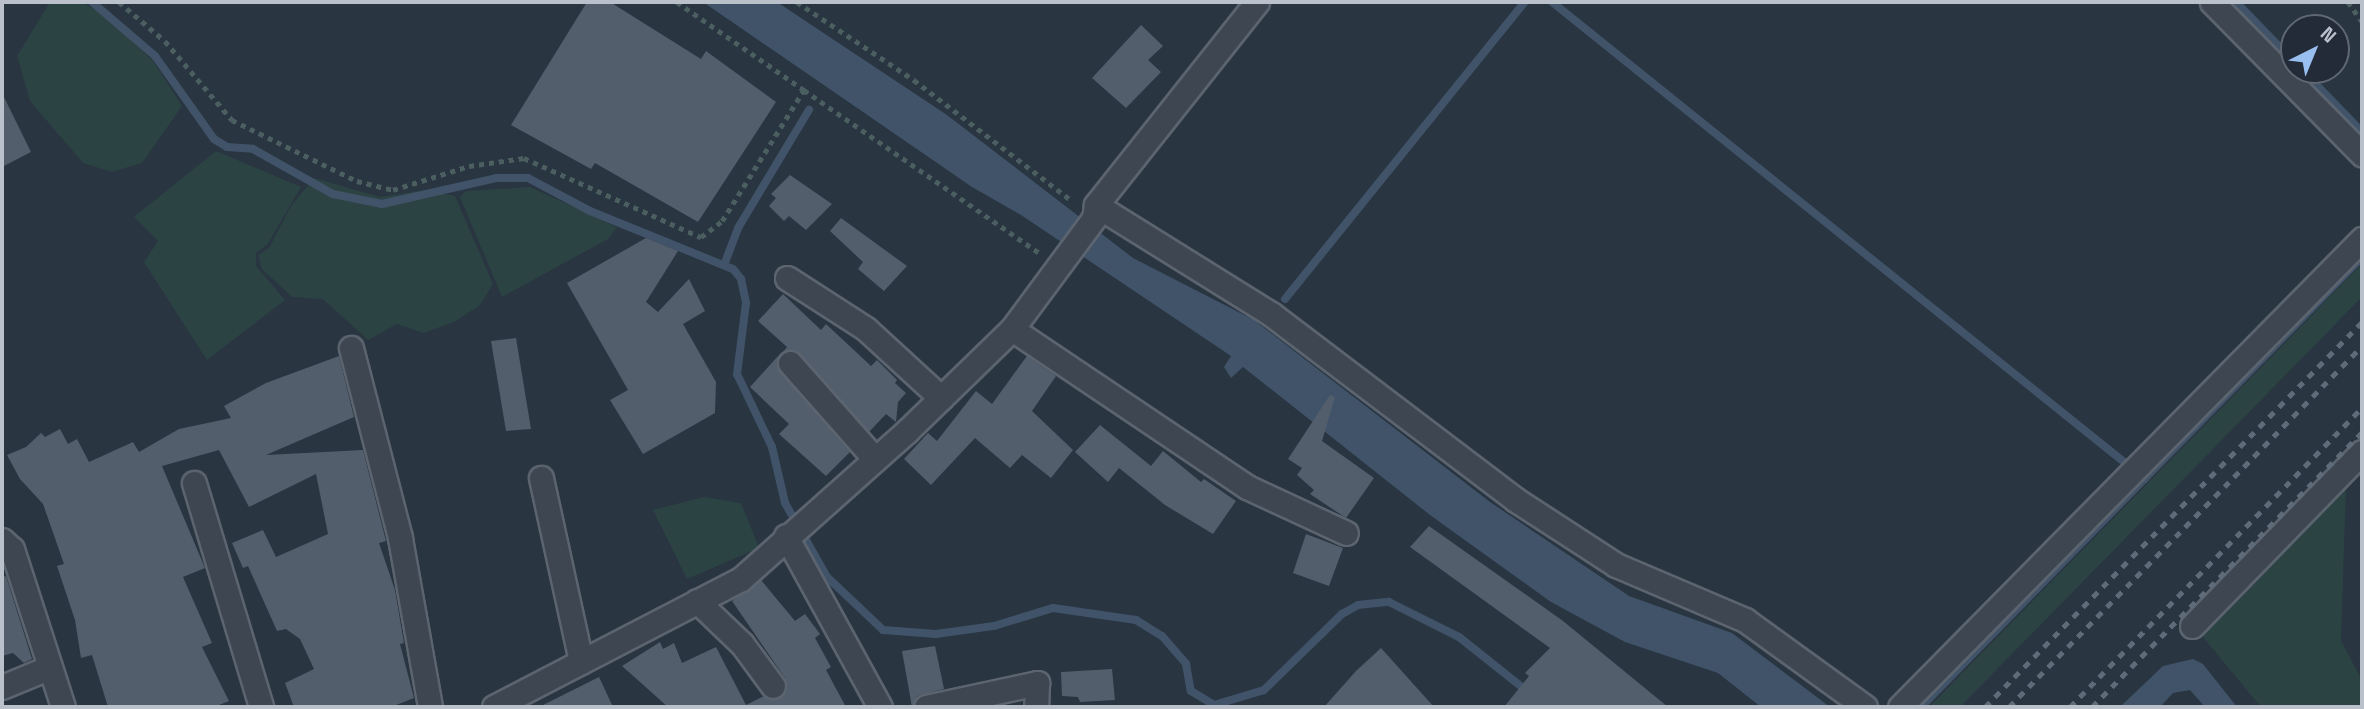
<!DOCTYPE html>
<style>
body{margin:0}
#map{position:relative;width:2364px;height:709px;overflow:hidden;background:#293541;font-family:"Space Grotesk",sans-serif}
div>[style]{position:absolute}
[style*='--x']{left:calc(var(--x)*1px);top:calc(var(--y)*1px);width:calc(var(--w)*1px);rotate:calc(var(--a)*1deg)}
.green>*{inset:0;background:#2c4343}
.water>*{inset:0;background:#405369}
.stream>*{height:8px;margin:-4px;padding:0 4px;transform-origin:4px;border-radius:4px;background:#405369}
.building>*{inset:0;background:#525e6c}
.path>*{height:4.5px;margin-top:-2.25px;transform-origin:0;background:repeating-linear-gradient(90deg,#4b5f61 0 5px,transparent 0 10px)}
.roads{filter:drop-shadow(2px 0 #5b646f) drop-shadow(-2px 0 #5b646f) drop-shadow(0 2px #5b646f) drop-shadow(0 -2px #5b646f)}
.minor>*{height:23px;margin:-11.5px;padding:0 11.5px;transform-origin:11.5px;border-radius:11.5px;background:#3d4651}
.rail>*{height:5px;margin-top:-2.5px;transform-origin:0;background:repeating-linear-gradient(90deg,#5f6b78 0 7px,transparent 0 14px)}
span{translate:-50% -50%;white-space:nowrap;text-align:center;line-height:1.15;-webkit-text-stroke:7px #222b37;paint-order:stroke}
.frame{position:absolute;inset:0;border:4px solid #bac1cb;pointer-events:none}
.north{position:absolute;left:2280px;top:14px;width:70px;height:70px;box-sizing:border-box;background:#222b37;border:2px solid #5f6772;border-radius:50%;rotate:43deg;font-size:19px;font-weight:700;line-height:28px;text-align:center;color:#bac1cb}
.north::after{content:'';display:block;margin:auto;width:24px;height:32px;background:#99bff1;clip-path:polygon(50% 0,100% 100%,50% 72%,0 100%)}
</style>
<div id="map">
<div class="green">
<i style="clip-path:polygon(50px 2px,82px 2px,106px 16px,153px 61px,182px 106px,142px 163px,112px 172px,83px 163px,30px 101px,17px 56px)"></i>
<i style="clip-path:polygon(216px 151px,301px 187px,267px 245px,256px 253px,256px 266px,285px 300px,207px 360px,144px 262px,158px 241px,134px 217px)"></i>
<i style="clip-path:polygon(314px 178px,380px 197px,426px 190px,455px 196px,493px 284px,480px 305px,456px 321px,424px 333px,397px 324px,368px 340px,323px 299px,292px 297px,262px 269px,258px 255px,269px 248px,291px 206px)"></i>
<i style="clip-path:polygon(530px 187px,617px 227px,608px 239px,502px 297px,460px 197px,466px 191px)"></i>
<i style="clip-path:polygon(2362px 264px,2362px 297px,1960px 707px,1929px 707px)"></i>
<i style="clip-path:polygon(2346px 487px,2341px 641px,2362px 680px,2362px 707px,2261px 707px,2202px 636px)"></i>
<i style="clip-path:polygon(704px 497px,741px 503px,759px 548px,687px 579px,653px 510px)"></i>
</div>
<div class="water">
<i style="clip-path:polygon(703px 2px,777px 2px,947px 115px,1133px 258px,1254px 320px,1490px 502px,1629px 596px,1732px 633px,1830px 707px,1761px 707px,1718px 673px,1625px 642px,1551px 602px,1430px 515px,1243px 367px,1231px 378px,1224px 367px,1231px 356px,1021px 215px,972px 187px)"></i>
<i style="clip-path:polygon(2193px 659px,2203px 664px,2237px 707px,2205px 707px,2190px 690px,2173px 693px,2160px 707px,2120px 707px,2163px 666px)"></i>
</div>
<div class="stream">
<i style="--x:92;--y:2;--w:83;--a:40.6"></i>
<i style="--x:155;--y:56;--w:102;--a:54.6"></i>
<i style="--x:214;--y:139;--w:15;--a:32"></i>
<i style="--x:227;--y:147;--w:26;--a:4"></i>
<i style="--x:253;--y:149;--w:92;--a:29.4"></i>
<i style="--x:333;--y:194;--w:50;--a:11.5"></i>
<i style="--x:382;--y:204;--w:117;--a:-12.8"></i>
<i style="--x:496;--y:178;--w:32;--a:0"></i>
<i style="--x:528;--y:178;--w:70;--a:28"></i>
<i style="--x:590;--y:211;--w:154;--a:22.1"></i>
<i style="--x:733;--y:269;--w:13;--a:51"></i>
<i style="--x:741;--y:279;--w:25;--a:78"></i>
<i style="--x:746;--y:303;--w:72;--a:97.2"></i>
<i style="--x:737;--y:374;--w:81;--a:64.4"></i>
<i style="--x:772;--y:447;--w:57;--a:76.9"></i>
<i style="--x:785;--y:503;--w:85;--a:60.4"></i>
<i style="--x:827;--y:577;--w:77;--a:43.4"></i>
<i style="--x:883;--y:630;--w:53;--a:4.3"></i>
<i style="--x:936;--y:634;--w:59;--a:-7.9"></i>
<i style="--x:994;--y:626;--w:62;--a:-17"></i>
<i style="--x:1053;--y:608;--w:84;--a:8.2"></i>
<i style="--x:1136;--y:620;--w:31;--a:32"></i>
<i style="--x:1162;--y:636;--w:37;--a:49"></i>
<i style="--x:1186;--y:664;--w:27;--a:80"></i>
<i style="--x:1191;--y:691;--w:27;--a:31"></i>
<i style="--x:1214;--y:705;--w:52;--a:-16.7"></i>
<i style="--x:1264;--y:690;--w:109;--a:-44.3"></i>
<i style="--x:1342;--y:614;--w:18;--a:-29"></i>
<i style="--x:1358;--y:605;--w:31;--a:-6"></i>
<i style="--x:1389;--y:602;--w:78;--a:26.6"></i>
<i style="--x:1459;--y:637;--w:87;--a:38.5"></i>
<i style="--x:1552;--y:2;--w:761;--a:38.81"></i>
<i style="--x:2236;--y:2;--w:83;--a:46"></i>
<i style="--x:2302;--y:70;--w:86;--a:45.9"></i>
<i style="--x:724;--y:265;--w:40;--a:-69"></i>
<i style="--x:738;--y:228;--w:138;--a:-59"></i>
<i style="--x:1285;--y:299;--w:382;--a:-51.1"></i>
<i style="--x:1921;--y:707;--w:630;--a:-45.58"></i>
</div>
<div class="building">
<i style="clip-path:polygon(587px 2px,610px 2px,701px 59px,706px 51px,776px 102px,698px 222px,595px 163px,591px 169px,511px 125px)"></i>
<i style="clip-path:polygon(1141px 25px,1163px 46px,1148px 60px,1161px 72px,1126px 108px,1092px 78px)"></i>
<i style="clip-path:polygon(2px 93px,31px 152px,2px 167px)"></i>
<i style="clip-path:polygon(790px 175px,832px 204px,806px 230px,789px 216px,784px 221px,769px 206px,776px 198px,771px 194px)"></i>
<i style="clip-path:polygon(841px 218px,907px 266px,884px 291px,858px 269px,863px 262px,830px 231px)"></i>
<i style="clip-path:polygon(646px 238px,678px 251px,646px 302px,658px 312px,689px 279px,705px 311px,683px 324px,716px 382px,715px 413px,643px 454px,610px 400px,628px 390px,567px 283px)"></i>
<i style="clip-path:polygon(783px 294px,821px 330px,826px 324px,871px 366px,877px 360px,897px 380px,895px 383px,906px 393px,898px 402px,896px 422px,886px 414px,869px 432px,800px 354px,783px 352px,787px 347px,758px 321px)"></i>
<i style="clip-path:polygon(516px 338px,531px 429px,506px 431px,491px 341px)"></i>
<i style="clip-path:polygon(339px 356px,354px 417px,266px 455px,363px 450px,386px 541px,379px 543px,395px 590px,404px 643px,400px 644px,414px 698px,391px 707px,294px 707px,285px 683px,314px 669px,300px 639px,286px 629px,277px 631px,248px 566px,243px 568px,232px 543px,263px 530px,276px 557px,328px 534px,316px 474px,249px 507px,219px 450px,162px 466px,205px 568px,183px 577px,212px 643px,202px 647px,229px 701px,214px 707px,108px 707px,92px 655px,81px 658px,75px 620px,57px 566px,64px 564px,43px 504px,20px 479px,7px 455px,26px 447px,41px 433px,45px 437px,60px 429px,68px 444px,77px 439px,89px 462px,133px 442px,139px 452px,179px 429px,231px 418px,224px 406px,266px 383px)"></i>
<i style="clip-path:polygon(778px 356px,780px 372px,850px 452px,826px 476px,779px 434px,789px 424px,750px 387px)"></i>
<i style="clip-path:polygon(1027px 356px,1056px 376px,1032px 411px,1073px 450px,1051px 478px,1022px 455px,1010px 468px,975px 438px,931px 485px,904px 459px,928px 433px,937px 441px,976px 391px,992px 404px)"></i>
<i style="clip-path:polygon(1330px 395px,1335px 397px,1322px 441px,1374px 478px,1346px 518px,1310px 494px,1314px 490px,1297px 475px,1302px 468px,1288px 459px)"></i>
<i style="clip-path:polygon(1100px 425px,1151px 466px,1163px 451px,1201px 482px,1204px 479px,1236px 501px,1213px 534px,1165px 505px,1119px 468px,1108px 482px,1075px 452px)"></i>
<i style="clip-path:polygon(1429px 526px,1563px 621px,1668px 707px,1504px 707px,1529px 676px,1525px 673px,1550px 648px,1410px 547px)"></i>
<i style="clip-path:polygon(1306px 534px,1343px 548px,1329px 586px,1293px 573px)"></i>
<i style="clip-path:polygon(6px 576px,32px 659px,24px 663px,13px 653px,2px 656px,2px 577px)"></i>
<i style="clip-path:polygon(761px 580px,795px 621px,805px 614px,820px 634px,815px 638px,831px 667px,826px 670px,846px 707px,668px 707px,622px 666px,660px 642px,663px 649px,674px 643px,682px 663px,716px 647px,746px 705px,764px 696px,781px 698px,786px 691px,785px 678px,732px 601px)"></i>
<i style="clip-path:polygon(935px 646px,944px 689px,917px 696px,912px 707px,902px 651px)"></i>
<i style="clip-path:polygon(1381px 648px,1434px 707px,1324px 707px,1356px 671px)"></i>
<i style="clip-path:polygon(1112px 669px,1115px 700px,1080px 702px,1078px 697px,1062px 696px,1061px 672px)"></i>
<i style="clip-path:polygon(599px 677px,613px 707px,539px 707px)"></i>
</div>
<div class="path">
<i style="--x:119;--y:2;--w:60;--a:40.3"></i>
<i style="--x:165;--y:41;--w:104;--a:49.7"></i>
<i style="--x:232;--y:120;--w:139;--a:26"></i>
<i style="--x:357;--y:181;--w:37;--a:14"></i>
<i style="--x:393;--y:190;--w:80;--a:-17.5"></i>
<i style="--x:469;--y:166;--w:56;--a:-8.3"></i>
<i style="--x:524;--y:158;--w:194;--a:24.1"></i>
<i style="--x:701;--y:237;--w:26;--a:-37"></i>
<i style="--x:722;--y:221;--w:155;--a:-58"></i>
<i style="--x:804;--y:90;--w:286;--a:34.7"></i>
<i style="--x:677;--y:2;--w:155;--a:34.7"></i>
<i style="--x:797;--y:2;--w:141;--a:33.7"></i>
<i style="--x:914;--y:80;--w:198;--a:37.4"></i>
<i style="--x:2348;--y:2;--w:24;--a:54"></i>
</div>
<div class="roads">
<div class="minor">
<i style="--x:2212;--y:2;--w:214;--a:45.4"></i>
<i style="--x:1096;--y:205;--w:206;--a:31.9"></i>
<i style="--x:1271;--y:314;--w:308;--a:37.2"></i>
<i style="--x:1516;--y:500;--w:119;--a:33"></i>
<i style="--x:1616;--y:565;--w:140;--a:23.1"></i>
<i style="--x:1745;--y:620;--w:148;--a:35.9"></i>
<i style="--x:787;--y:278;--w:94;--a:32.8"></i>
<i style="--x:866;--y:329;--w:102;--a:42.6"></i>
<i style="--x:1012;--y:329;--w:283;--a:33.9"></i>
<i style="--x:1247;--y:487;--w:109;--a:24.9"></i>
<i style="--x:351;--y:348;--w:196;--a:75.5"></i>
<i style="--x:400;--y:538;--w:172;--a:79.9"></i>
<i style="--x:790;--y:363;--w:128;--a:48.5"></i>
<i style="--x:541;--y:478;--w:188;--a:77.7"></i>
<i style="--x:194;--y:483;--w:234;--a:73.3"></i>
<i style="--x:786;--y:536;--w:195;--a:61.2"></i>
<i style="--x:2;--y:540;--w:13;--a:42"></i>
<i style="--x:12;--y:549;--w:166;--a:72.1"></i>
<i style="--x:697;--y:601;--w:62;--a:43.7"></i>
<i style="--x:742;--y:644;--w:52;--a:53.6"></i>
<i style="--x:2192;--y:626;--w:243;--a:-45.7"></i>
<i style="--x:2;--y:687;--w:52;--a:-22.6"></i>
<i style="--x:494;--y:707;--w:278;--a:-27.4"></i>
<i style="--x:741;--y:579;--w:222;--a:-41.7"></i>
<i style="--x:907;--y:431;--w:146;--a:-44.2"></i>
<i style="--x:1012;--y:329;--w:138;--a:-53.5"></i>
<i style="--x:1094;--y:218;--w:13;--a:-81"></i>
<i style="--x:1096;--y:205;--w:259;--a:-51.6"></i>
<i style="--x:926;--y:707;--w:114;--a:-12.2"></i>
<i style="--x:1037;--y:683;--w:24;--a:92"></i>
<i style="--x:1900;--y:707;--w:658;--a:-45.37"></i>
</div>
</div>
<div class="rail">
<i style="--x:1985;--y:707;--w:539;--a:-45.6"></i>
<i style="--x:2009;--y:707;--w:505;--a:-45.64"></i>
<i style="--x:2070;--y:707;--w:418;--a:-45.7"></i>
<i style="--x:2092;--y:707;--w:385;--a:-45.5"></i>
</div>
<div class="frame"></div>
<div class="north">N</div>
</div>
